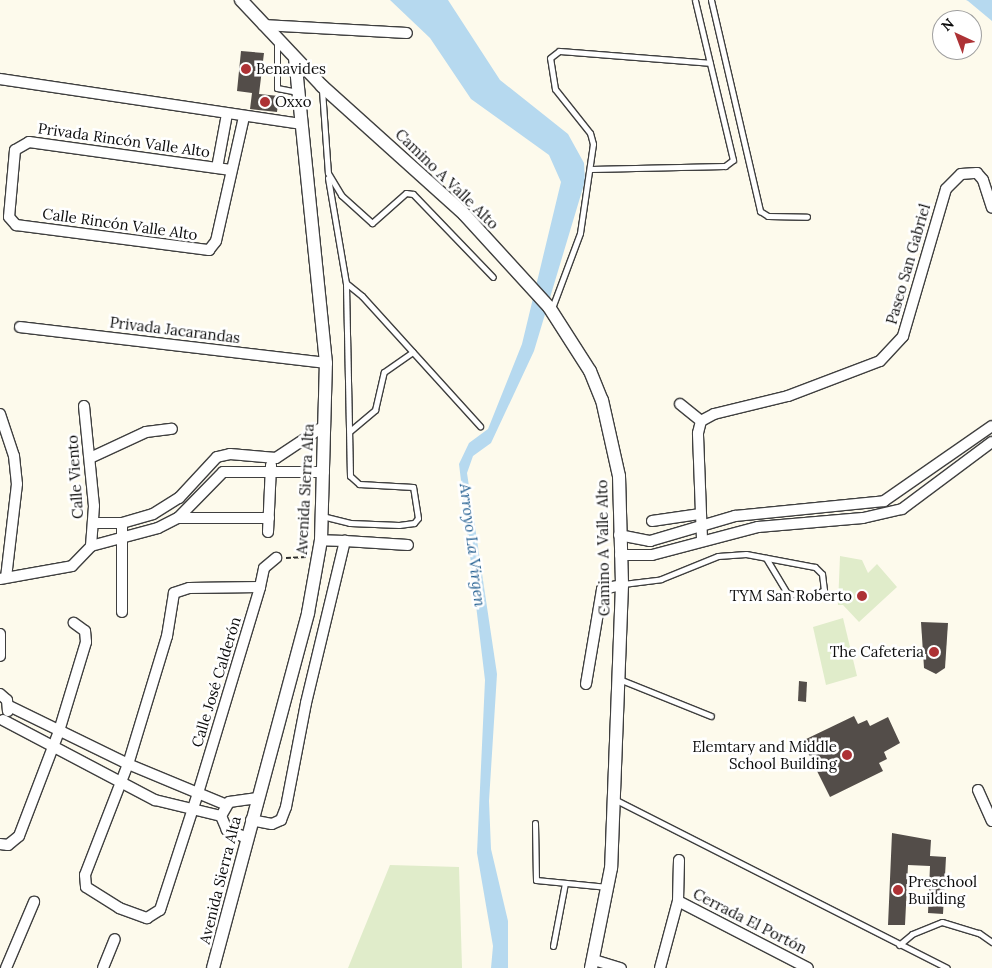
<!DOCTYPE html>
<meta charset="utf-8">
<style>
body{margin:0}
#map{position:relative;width:992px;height:968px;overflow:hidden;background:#fdfaec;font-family:Lora,serif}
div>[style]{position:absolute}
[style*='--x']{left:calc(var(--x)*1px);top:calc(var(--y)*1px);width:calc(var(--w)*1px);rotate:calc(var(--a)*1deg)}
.pitch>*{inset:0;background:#e0ecca}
.water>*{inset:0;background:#b6d9ef}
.building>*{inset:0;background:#534d49}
.path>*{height:2px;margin-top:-1px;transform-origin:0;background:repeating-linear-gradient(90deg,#2e2e2e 0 5px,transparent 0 7.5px)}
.roads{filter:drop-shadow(1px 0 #3f3f3f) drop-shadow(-1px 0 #3f3f3f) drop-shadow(0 1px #3f3f3f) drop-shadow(0 -1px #3f3f3f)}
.service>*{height:5px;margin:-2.5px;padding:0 2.5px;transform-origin:2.5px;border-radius:2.5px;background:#fff}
.minor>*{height:10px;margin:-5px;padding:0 5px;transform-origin:5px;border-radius:5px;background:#fff}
.tertiary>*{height:12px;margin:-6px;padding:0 6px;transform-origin:6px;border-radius:6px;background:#fff}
.dots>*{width:14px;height:14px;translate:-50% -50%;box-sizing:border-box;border:2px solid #fff;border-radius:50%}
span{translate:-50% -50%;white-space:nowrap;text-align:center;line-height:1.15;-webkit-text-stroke:5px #fff;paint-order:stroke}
.poi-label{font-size:15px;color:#0c0c0c}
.left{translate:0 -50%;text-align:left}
.right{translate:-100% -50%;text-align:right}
.street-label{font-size:15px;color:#0c0c0c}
.water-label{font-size:16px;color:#225e90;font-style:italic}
.north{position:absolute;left:932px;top:10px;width:50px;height:50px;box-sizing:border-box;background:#fff;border:1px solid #9e9e9e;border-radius:50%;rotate:317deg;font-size:14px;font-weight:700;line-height:20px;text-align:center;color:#0c0c0c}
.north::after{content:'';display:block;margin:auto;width:18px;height:22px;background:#ad3235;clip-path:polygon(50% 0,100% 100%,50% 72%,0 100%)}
</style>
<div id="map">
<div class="pitch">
<i style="clip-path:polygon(840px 556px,862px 560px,868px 573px,877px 564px,897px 587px,859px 622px,843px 605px,838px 605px)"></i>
<i style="clip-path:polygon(843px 618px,857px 676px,826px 685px,813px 627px)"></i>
<i style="clip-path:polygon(390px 865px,459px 867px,462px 968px,348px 968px)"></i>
</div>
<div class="water">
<i style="clip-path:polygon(390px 0,448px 0,500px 80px,568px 134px,584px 163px,585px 181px,534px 351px,491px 443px,473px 456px,467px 473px,497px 674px,489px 801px,491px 849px,508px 921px,508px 968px,491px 968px,493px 946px,477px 853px,485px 680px,459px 464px,469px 443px,488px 429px,522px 344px,561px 182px,549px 155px,471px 99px,430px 38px)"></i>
<i style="clip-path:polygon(966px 0,992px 0,992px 21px,968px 1px)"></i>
</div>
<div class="building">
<i style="clip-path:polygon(241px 51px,264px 53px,259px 94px,279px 96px,277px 112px,250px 109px,252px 93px,237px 91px)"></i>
<i style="clip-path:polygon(921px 622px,948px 623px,945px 668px,936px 674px,924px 668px)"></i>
<i style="clip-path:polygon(799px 681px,807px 682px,806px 702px,798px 701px)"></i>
<i style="clip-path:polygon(854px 716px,858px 724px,867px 720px,870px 726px,888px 717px,900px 743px,884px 752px,887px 759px,879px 763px,883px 771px,830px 797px,802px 741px)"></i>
<i style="clip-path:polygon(892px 833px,931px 840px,930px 856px,946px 857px,943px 914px,928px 913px,930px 866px,908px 865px,905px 925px,888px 925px)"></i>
</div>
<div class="path">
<i style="--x:286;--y:558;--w:21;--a:-3"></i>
</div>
<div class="roads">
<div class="service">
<i style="--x:711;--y:0;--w:217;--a:76.9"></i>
<i style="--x:760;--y:211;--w:9;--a:32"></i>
<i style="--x:768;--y:216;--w:39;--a:1"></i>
<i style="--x:277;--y:40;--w:48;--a:90"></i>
<i style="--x:277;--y:88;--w:21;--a:11"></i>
<i style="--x:322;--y:90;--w:83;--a:85.9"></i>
<i style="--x:328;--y:173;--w:26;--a:59"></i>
<i style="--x:341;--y:195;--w:42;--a:42.1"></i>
<i style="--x:372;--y:223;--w:45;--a:-41.4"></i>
<i style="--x:406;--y:193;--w:7;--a:8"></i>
<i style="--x:413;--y:194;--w:115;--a:46.1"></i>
<i style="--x:591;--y:169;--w:134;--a:-1.3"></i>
<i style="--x:725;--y:166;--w:10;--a:-37"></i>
<i style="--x:733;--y:160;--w:164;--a:-103.4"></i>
<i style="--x:328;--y:178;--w:107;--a:80.3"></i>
<i style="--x:346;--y:283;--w:21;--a:39"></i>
<i style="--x:362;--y:296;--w:176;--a:47.8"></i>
<i style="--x:552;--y:308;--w:80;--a:-69.5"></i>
<i style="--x:580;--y:233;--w:90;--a:-81.7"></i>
<i style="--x:593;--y:144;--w:11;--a:-105"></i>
<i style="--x:590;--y:133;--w:56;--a:-128.5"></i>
<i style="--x:555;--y:89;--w:31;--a:-99"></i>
<i style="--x:550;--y:58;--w:11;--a:-38"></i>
<i style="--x:559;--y:51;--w:151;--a:4.5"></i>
<i style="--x:350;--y:431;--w:33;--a:-40"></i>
<i style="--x:375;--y:410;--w:39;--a:-77"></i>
<i style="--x:384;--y:372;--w:35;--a:-35"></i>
<i style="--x:322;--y:516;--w:29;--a:14"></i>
<i style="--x:350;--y:523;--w:49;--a:2.3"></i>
<i style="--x:399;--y:525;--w:15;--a:-8"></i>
<i style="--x:414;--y:523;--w:6;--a:-51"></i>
<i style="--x:418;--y:518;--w:31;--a:-99"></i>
<i style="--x:413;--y:487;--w:54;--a:-176.8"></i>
<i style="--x:359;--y:484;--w:12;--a:-138"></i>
<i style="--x:350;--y:476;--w:193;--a:-91.2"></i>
<i style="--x:623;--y:584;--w:38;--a:-7"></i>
<i style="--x:661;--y:579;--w:61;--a:-22"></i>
<i style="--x:718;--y:556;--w:28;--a:-4"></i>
<i style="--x:746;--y:554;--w:70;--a:10.7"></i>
<i style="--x:815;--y:567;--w:10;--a:45"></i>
<i style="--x:822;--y:574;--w:16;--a:83"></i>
<i style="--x:824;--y:590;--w:18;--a:153"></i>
<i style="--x:808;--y:598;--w:22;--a:-167"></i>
<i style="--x:787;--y:593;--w:41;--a:-121"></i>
<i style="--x:619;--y:679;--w:99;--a:21.9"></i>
<i style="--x:614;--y:799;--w:373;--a:26.9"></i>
<i style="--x:535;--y:823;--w:57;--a:89"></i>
<i style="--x:536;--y:880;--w:72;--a:5.6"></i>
<i style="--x:899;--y:945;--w:17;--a:-40"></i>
<i style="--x:912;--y:934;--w:32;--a:-22"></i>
<i style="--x:942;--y:922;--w:39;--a:17"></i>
<i style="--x:979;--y:933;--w:16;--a:35"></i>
<i style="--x:553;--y:946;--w:64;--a:-79.2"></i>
</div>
<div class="minor">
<i style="--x:263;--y:25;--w:144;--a:3.2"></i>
<i style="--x:0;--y:79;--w:304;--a:8.5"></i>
<i style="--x:217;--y:168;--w:55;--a:-79.5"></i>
<i style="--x:231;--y:170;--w:204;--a:-172.1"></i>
<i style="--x:29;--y:142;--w:16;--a:150"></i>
<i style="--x:15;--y:150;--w:67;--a:95.1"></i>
<i style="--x:9;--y:217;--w:11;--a:49"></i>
<i style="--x:16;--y:225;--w:195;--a:7.4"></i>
<i style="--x:209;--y:250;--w:11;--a:-52"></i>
<i style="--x:216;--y:241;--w:127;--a:-77.3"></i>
<i style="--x:20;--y:327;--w:308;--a:6.7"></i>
<i style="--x:680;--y:404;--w:27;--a:39"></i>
<i style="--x:84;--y:406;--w:100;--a:84.3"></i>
<i style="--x:94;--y:506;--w:40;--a:94.3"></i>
<i style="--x:0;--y:414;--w:44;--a:71.6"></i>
<i style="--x:14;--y:456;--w:28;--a:84"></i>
<i style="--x:17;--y:484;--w:94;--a:96.7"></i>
<i style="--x:90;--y:458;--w:62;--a:-24.9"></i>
<i style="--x:146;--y:432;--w:26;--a:-7"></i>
<i style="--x:178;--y:518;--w:91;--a:0"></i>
<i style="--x:652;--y:521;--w:49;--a:-8.3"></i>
<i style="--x:94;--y:523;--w:28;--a:0"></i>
<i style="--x:122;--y:523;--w:32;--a:-16"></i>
<i style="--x:153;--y:514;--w:31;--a:-32"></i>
<i style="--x:179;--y:498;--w:56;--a:-47.2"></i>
<i style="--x:217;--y:457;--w:13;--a:-13"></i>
<i style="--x:230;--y:454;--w:46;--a:5"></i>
<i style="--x:276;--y:458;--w:58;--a:-33.7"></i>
<i style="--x:268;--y:532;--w:67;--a:-87.4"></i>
<i style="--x:619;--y:535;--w:32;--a:11"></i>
<i style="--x:650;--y:541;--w:89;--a:-16.4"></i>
<i style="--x:735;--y:516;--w:150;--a:-5.7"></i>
<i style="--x:884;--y:501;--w:131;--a:-34.8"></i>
<i style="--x:702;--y:539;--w:106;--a:-92.2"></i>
<i style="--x:698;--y:433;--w:12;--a:-76"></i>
<i style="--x:701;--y:421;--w:15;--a:-28"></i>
<i style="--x:714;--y:414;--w:76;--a:-13.7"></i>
<i style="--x:788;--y:396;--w:98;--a:-20.8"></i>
<i style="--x:880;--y:361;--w:34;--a:-47"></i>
<i style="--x:903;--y:336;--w:153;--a:-73.7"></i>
<i style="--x:946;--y:189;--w:21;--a:-45"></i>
<i style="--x:961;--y:174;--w:16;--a:-4"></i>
<i style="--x:977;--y:173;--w:9;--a:49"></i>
<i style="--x:983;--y:180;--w:29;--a:72"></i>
<i style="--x:345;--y:541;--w:63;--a:3.6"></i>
<i style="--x:620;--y:555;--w:32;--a:0"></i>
<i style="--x:652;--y:555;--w:110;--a:-14.8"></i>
<i style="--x:758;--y:527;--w:105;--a:-4.9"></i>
<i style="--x:863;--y:518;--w:40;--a:-13"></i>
<i style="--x:902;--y:509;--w:112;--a:-36.7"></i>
<i style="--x:0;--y:579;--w:73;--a:-10.2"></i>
<i style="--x:72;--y:566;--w:28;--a:-46"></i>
<i style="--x:91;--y:546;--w:69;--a:-15"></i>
<i style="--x:158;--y:528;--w:22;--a:-27"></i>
<i style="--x:178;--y:518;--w:64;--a:-45.6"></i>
<i style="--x:223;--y:472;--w:101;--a:0"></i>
<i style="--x:260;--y:587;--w:71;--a:179.2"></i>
<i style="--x:189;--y:588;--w:16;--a:162"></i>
<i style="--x:174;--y:593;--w:44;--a:99.2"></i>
<i style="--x:167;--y:636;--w:134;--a:106.9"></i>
<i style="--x:128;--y:764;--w:119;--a:111.2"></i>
<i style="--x:85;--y:875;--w:12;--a:85"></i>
<i style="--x:86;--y:887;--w:39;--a:32"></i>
<i style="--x:119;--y:908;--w:30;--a:20"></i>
<i style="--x:147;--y:918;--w:15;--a:-32"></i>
<i style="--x:160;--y:910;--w:123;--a:-72"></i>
<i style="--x:198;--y:793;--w:215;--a:-73.2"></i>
<i style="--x:260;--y:587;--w:19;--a:-78"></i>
<i style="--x:264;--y:568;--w:16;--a:-40"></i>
<i style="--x:122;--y:612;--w:89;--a:-90"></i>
<i style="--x:0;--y:634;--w:22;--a:90"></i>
<i style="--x:586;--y:684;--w:96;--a:-80.4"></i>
<i style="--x:602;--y:589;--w:20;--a:-11"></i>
<i style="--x:0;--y:694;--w:9;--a:41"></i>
<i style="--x:7;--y:700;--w:11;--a:85"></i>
<i style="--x:9;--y:706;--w:132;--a:26"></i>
<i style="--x:128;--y:764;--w:104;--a:22.6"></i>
<i style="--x:3;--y:720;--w:172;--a:27.8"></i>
<i style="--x:155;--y:800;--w:68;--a:13.6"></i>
<i style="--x:978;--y:790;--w:34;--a:66"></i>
<i style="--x:251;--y:820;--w:21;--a:11"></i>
<i style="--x:272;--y:824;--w:10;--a:-24"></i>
<i style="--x:281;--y:820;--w:14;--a:-69"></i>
<i style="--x:286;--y:807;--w:106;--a:-79.1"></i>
<i style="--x:306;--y:703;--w:167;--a:-76.5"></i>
<i style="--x:345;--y:541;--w:24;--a:-178"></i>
<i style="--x:247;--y:838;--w:22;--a:-158"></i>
<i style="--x:227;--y:830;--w:15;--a:-113"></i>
<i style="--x:221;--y:816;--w:16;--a:-60"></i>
<i style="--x:229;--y:802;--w:27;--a:-8"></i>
<i style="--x:0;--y:844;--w:8;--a:7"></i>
<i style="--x:8;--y:845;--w:14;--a:-39"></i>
<i style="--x:19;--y:836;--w:112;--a:-69.1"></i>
<i style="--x:59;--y:731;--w:93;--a:-73.1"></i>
<i style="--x:86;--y:642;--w:11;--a:-95"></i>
<i style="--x:85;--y:631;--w:14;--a:-144"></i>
<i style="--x:678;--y:901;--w:146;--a:27.3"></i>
<i style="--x:594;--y:960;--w:28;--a:17"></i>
<i style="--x:6;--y:968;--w:72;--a:-67"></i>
<i style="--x:103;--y:968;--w:31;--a:-68"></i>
<i style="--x:660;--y:968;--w:69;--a:-75"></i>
<i style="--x:678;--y:901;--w:41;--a:-88.6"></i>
</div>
<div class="tertiary">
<i style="--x:241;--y:0;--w:118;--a:46.7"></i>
<i style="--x:322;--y:86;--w:191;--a:42"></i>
<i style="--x:464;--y:214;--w:126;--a:47.6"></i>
<i style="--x:549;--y:307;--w:76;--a:57.4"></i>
<i style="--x:590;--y:371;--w:31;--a:68"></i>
<i style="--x:602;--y:400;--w:78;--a:77.4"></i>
<i style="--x:619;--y:476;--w:109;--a:88.4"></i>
<i style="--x:622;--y:585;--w:283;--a:92.2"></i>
<i style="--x:611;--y:868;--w:102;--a:101.3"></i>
<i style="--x:213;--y:968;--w:367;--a:-75"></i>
<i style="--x:308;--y:613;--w:74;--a:-79.9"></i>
<i style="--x:321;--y:540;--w:177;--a:-88.4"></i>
<i style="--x:326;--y:363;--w:305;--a:-95.8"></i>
</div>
</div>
<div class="dots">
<i style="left:246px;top:69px;background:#ad3235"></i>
<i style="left:265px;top:102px;background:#ad3235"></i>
<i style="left:862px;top:596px;background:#ad3235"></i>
<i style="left:934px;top:652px;background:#ad3235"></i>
<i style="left:847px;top:755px;background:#ad3235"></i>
<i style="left:898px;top:890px;background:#ad3235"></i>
</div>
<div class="poi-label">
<span class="left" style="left:256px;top:69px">Benavides</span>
<span class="left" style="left:275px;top:102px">Oxxo</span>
<span class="right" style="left:852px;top:596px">TYM San Roberto</span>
<span class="right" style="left:924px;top:652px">The Cafeteria</span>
<span class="right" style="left:837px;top:755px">Elemtary and Middle<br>School Building</span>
<span class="left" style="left:908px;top:890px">Preschool<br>Building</span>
</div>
<div class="street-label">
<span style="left:124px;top:140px;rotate:8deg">Privada Rincón Valle Alto</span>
<span style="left:447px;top:179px;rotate:44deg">Camino A Valle Alto</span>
<span style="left:120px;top:224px;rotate:8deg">Calle Rincón Valle Alto</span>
<span style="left:908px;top:264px;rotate:-74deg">Paseo San Gabriel</span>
<span style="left:175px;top:330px;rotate:7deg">Privada Jacarandas</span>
<span style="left:75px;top:477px;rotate:-94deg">Calle Viento</span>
<span style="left:305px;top:489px;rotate:-87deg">Avenida Sierra Alta</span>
<span style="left:603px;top:548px;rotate:-91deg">Camino A Valle Alto</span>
<span style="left:216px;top:682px;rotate:-73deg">Calle José Calderón</span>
<span style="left:220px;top:880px;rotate:-76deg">Avenida Sierra Alta</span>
<span style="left:750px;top:921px;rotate:27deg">Cerrada El Portón</span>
</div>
<div class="water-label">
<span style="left:473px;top:545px;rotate:83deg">Arroyo La Virgen</span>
</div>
<div class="north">N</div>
</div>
